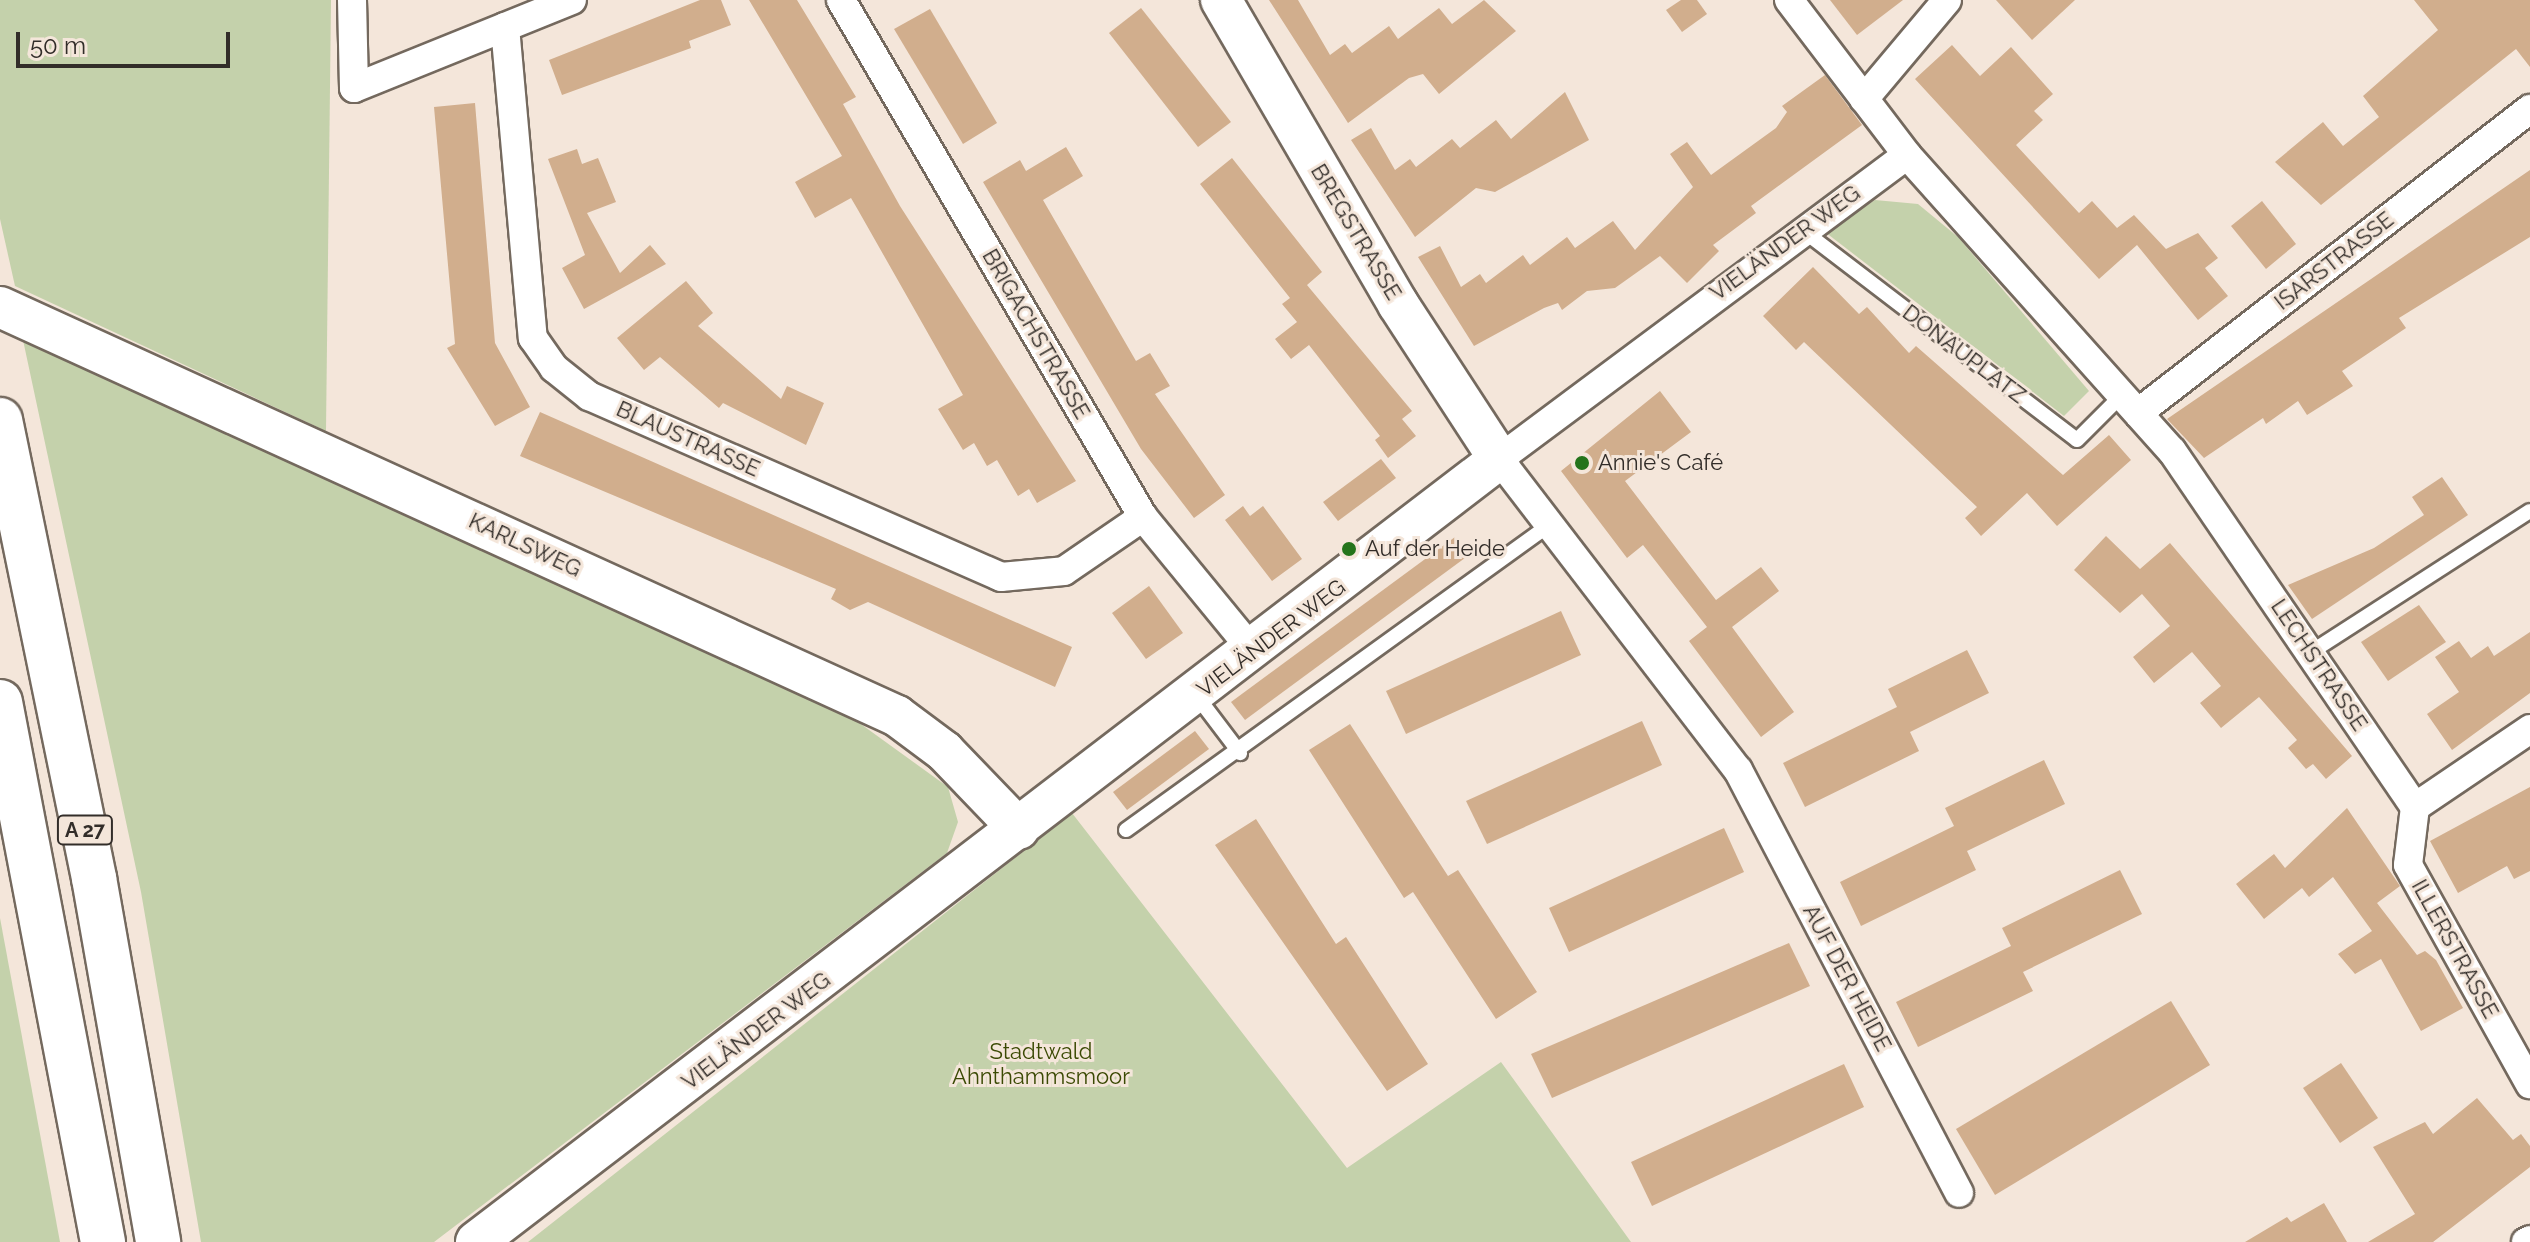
<!DOCTYPE html>
<meta charset="utf-8">
<style>
body{margin:0}
#map{position:relative;width:2530px;height:1242px;overflow:hidden;background:#f4e6da;font-family:Raleway,sans-serif}
div>[style]{position:absolute}
[style*='--x']{left:calc(var(--x)*1px);top:calc(var(--y)*1px);width:calc(var(--w)*1px);rotate:calc(var(--a)*1deg)}
.green>*{inset:0;background:#c4d1ab}
.building>*{inset:0;background:#d1ae8d}
.roads{filter:drop-shadow(2px 0 #74695e) drop-shadow(-2px 0 #74695e) drop-shadow(0 2px #74695e) drop-shadow(0 -2px #74695e)}
.lane>*{height:14px;margin:-7px;padding:0 7px;transform-origin:7px;border-radius:7px;background:#fff}
.street>*{height:28px;margin:-14px;padding:0 14px;transform-origin:14px;border-radius:14px;background:#fff}
.secondary>*{height:40px;margin:-20px;padding:0 20px;transform-origin:20px;border-radius:20px;background:#fff}
.highway>*{height:44px;margin:-22px;padding:0 22px;transform-origin:22px;border-radius:22px;background:#fff}
.dots>*{width:22px;height:22px;translate:-50% -50%;box-sizing:border-box;border:4px solid #f4e6da;border-radius:50%}
span{translate:-50% -50%;white-space:nowrap;text-align:center;line-height:1.15;-webkit-text-stroke:6px #f4e6da;paint-order:stroke}
.shield-label span{padding:2px 6px;background:#f4e6da;border:2px solid;border-radius:6px;-webkit-text-stroke-width:0}
.shield-label{font-size:20px;color:#322d29;font-weight:700}
.street-label{font-size:22px;color:#322d29}
.poi-label{font-size:22px;color:#322d29}
.left{translate:0 -50%;text-align:left}
.park-label{font-size:22px;color:#3b4a04}
.scale{position:absolute;left:16px;top:32px;width:214px;height:36px;box-sizing:border-box;border:4px solid #322d29;border-top:0;padding-left:10px;font-size:24px;line-height:28px;white-space:nowrap;color:#322d29;-webkit-text-stroke:6px #f4e6da;paint-order:stroke}
</style>
<div id="map">
<div class="green">
<i style="clip-path:polygon(0 0,331px 0,326px 431px,15px 286px,0 219px)"></i>
<i style="clip-path:polygon(1875px 200px,1918px 204px,1958px 237px,2089px 391px,2064px 416px,1825px 232px)"></i>
<i style="clip-path:polygon(23px 340px,858px 722px,948px 787px,958px 822px,947px 853px,434px 1242px,201px 1242px,141px 892px)"></i>
<i style="clip-path:polygon(1072px 813px,1347px 1168px,1501px 1062px,1631px 1242px,528px 1242px)"></i>
<i style="clip-path:polygon(0 918px,60px 1242px,0 1242px)"></i>
</div>
<div class="building">
<i style="clip-path:polygon(700px 0,721px 0,731px 25px,689px 41px,691px 48px,562px 95px,549px 60px)"></i>
<i style="clip-path:polygon(749px 0,797px 0,856px 97px,843px 104px,900px 206px,1076px 481px,1037px 503px,1029px 489px,1018px 496px,997px 460px,987px 466px,974px 443px,963px 450px,938px 409px,963px 395px,858px 210px,851px 198px,815px 218px,795px 182px,842px 156px)"></i>
<i style="clip-path:polygon(1269px 0,1298px 0,1330px 55px,1345px 44px,1352px 53px,1389px 26px,1398px 39px,1439px 8px,1452px 24px,1484px 0,1516px 31px,1439px 94px,1423px 74px,1409px 78px,1348px 123px)"></i>
<i style="clip-path:polygon(1681px 0,1697px 0,1707px 14px,1682px 32px,1666px 10px)"></i>
<i style="clip-path:polygon(1830px 0,1903px 0,1857px 35px)"></i>
<i style="clip-path:polygon(1996px 0,2075px 0,2032px 40px)"></i>
<i style="clip-path:polygon(2414px 0,2530px 0,2530px 67px,2516px 49px,2321px 205px,2275px 162px,2323px 122px,2343px 146px,2379px 117px,2363px 96px,2438px 30px)"></i>
<i style="clip-path:polygon(1141px 8px,1231px 122px,1198px 147px,1109px 33px)"></i>
<i style="clip-path:polygon(930px 9px,997px 123px,963px 144px,894px 29px)"></i>
<i style="clip-path:polygon(1952px 45px,1980px 76px,2011px 47px,2053px 94px,2034px 111px,2043px 120px,2016px 145px,2079px 213px,2092px 201px,2117px 228px,2134px 215px,2166px 249px,2198px 233px,2218px 258px,2205px 268px,2228px 296px,2198px 320px,2137px 245px,2099px 279px,1915px 79px)"></i>
<i style="clip-path:polygon(1825px 75px,1862px 125px,1751px 206px,1756px 213px,1713px 245px,1719px 251px,1687px 283px,1660px 256px,1615px 288px,1587px 291px,1562px 310px,1558px 303px,1544px 308px,1474px 346px,1418px 257px,1440px 246px,1461px 287px,1480px 274px,1486px 283px,1523px 255px,1530px 265px,1567px 237px,1575px 248px,1613px 221px,1635px 250px,1693px 187px,1670px 154px,1687px 142px,1711px 175px,1776px 128px,1787px 112px,1782px 106px)"></i>
<i style="clip-path:polygon(1565px 92px,1589px 140px,1495px 192px,1476px 188px,1415px 237px,1351px 140px,1371px 128px,1395px 170px,1410px 159px,1416px 167px,1452px 139px,1460px 148px,1496px 120px,1511px 139px)"></i>
<i style="clip-path:polygon(475px 103px,495px 343px,530px 407px,495px 426px,447px 348px,455px 344px,434px 107px)"></i>
<i style="clip-path:polygon(1066px 147px,1083px 176px,1043px 200px,1136px 361px,1150px 353px,1170px 386px,1155px 394px,1225px 495px,1194px 518px,1141px 449px,983px 182px,1020px 160px,1026px 171px)"></i>
<i style="clip-path:polygon(577px 149px,582px 164px,598px 158px,616px 202px,587px 213px,620px 273px,650px 245px,666px 264px,584px 309px,562px 268px,585px 255px,548px 159px)"></i>
<i style="clip-path:polygon(1232px 158px,1322px 272px,1307px 285px,1412px 411px,1402px 419px,1416px 436px,1388px 458px,1375px 440px,1380px 436px,1309px 345px,1291px 359px,1275px 339px,1297px 322px,1282px 304px,1290px 298px,1200px 184px)"></i>
<i style="clip-path:polygon(2530px 170px,2530px 237px,2399px 318px,2406px 328px,2342px 371px,2353px 386px,2307px 415px,2298px 401px,2266px 424px,2263px 418px,2204px 458px,2167px 419px)"></i>
<i style="clip-path:polygon(2262px 201px,2296px 244px,2266px 269px,2231px 226px)"></i>
<i style="clip-path:polygon(1813px 267px,1859px 314px,1867px 307px,1909px 353px,1916px 346px,2063px 475px,2109px 435px,2131px 460px,2057px 526px,2027px 493px,1981px 536px,1965px 518px,1977px 507px,1804px 342px,1796px 350px,1763px 316px)"></i>
<i style="clip-path:polygon(686px 281px,713px 313px,698px 326px,763px 383px,781px 399px,787px 386px,824px 403px,806px 445px,723px 403px,719px 408px,660px 357px,644px 370px,617px 338px)"></i>
<i style="clip-path:polygon(1660px 391px,1691px 432px,1625px 481px,1716px 600px,1761px 567px,1779px 591px,1732px 627px,1794px 712px,1761px 737px,1689px 641px,1707px 627px,1643px 545px,1627px 558px,1561px 471px)"></i>
<i style="clip-path:polygon(540px 412px,1072px 647px,1055px 687px,868px 602px,850px 610px,831px 599px,836px 589px,520px 456px)"></i>
<i style="clip-path:polygon(1381px 459px,1396px 478px,1338px 521px,1323px 502px)"></i>
<i style="clip-path:polygon(2442px 477px,2468px 515px,2312px 619px,2288px 585px,2374px 548px,2424px 515px,2412px 497px)"></i>
<i style="clip-path:polygon(1243px 506px,1250px 516px,1263px 506px,1302px 559px,1272px 581px,1225px 520px)"></i>
<i style="clip-path:polygon(2106px 536px,2140px 569px,2170px 543px,2352px 756px,2326px 779px,2313px 764px,2306px 769px,2288px 748px,2297px 740px,2259px 697px,2221px 728px,2200px 703px,2221px 686px,2192px 652px,2154px 683px,2133px 657px,2170px 626px,2142px 594px,2120px 613px,2074px 570px)"></i>
<i style="clip-path:polygon(1455px 537px,1469px 555px,1245px 720px,1231px 702px)"></i>
<i style="clip-path:polygon(1149px 586px,1183px 633px,1146px 659px,1112px 613px)"></i>
<i style="clip-path:polygon(2419px 605px,2446px 642px,2388px 681px,2361px 642px)"></i>
<i style="clip-path:polygon(1561px 611px,1581px 655px,1406px 734px,1386px 691px)"></i>
<i style="clip-path:polygon(2530px 632px,2530px 693px,2452px 750px,2427px 714px,2459px 692px,2435px 657px,2459px 641px,2471px 658px,2488px 646px,2494px 656px)"></i>
<i style="clip-path:polygon(1967px 650px,1989px 693px,1910px 732px,1919px 751px,1805px 807px,1783px 763px,1897px 707px,1888px 689px)"></i>
<i style="clip-path:polygon(1642px 721px,1662px 765px,1487px 844px,1466px 801px)"></i>
<i style="clip-path:polygon(1350px 724px,1448px 876px,1458px 870px,1537px 992px,1496px 1019px,1413px 892px,1404px 898px,1309px 750px)"></i>
<i style="clip-path:polygon(1195px 731px,1209px 749px,1127px 810px,1113px 792px)"></i>
<i style="clip-path:polygon(2044px 760px,2065px 804px,1967px 851px,1976px 870px,1861px 926px,1840px 882px,1954px 826px,1945px 808px)"></i>
<i style="clip-path:polygon(2530px 787px,2530px 871px,2514px 879px,2507px 866px,2458px 893px,2430px 841px)"></i>
<i style="clip-path:polygon(2347px 808px,2400px 886px,2377px 903px,2417px 955px,2425px 951px,2436px 960px,2463px 1008px,2421px 1031px,2381px 959px,2355px 974px,2338px 954px,2372px 931px,2333px 877px,2309px 897px,2302px 888px,2264px 919px,2236px 884px,2274px 854px,2285px 868px)"></i>
<i style="clip-path:polygon(1256px 819px,1336px 944px,1346px 937px,1428px 1064px,1387px 1091px,1215px 845px)"></i>
<i style="clip-path:polygon(1724px 828px,1744px 872px,1569px 952px,1549px 908px)"></i>
<i style="clip-path:polygon(2120px 870px,2142px 914px,2023px 972px,2033px 991px,1918px 1047px,1896px 1002px,2011px 946px,2002px 928px)"></i>
<i style="clip-path:polygon(1789px 943px,1810px 986px,1552px 1098px,1531px 1054px)"></i>
<i style="clip-path:polygon(2171px 1001px,2210px 1065px,1995px 1195px,1956px 1129px)"></i>
<i style="clip-path:polygon(2341px 1063px,2378px 1118px,2340px 1143px,2303px 1088px)"></i>
<i style="clip-path:polygon(1844px 1064px,1864px 1107px,1652px 1206px,1631px 1162px)"></i>
<i style="clip-path:polygon(2477px 1098px,2513px 1140px,2521px 1134px,2530px 1146px,2530px 1167px,2433px 1242px,2368px 1242px,2415px 1214px,2373px 1147px,2425px 1122px,2433px 1134px)"></i>
<i style="clip-path:polygon(2324px 1203px,2347px 1242px,2245px 1242px,2287px 1217px,2291px 1222px)"></i>
</div>
<div class="roads">
<div class="lane">
<i style="--x:1801;--y:229;--w:347;--a:37.4"></i>
<i style="--x:2077;--y:440;--w:64;--a:-45"></i>
<i style="--x:2311;--y:652;--w:260;--a:-32.8"></i>
<i style="--x:1196;--y:695;--w:73;--a:52.8"></i>
<i style="--x:1126;--y:830;--w:521;--a:-35.79"></i>
</div>
<div class="street">
<i style="--x:352;--y:0;--w:88;--a:88.7"></i>
<i style="--x:354;--y:88;--w:235;--a:-22"></i>
<i style="--x:841;--y:0;--w:599;--a:59.71"></i>
<i style="--x:1143;--y:517;--w:175;--a:50.6"></i>
<i style="--x:1789;--y:0;--w:195;--a:52.7"></i>
<i style="--x:1907;--y:155;--w:397;--a:48.2"></i>
<i style="--x:2172;--y:451;--w:431;--a:55.7"></i>
<i style="--x:2415;--y:807;--w:139;--a:-34.1"></i>
<i style="--x:505;--y:27;--w:312;--a:84.9"></i>
<i style="--x:533;--y:338;--w:37;--a:55"></i>
<i style="--x:554;--y:368;--w:45;--a:38.7"></i>
<i style="--x:589;--y:396;--w:450;--a:23.7"></i>
<i style="--x:1001;--y:577;--w:63;--a:-5.4"></i>
<i style="--x:1064;--y:571;--w:96;--a:-34.4"></i>
<i style="--x:1864;--y:99;--w:129;--a:-50"></i>
<i style="--x:1907;--y:155;--w:509;--a:143.31"></i>
<i style="--x:1499;--y:459;--w:392;--a:52.5"></i>
<i style="--x:1738;--y:770;--w:477;--a:62.4"></i>
<i style="--x:2138;--y:413;--w:496;--a:-37.8"></i>
<i style="--x:2415;--y:807;--w:58;--a:96.9"></i>
<i style="--x:2408;--y:865;--w:251;--a:60.9"></i>
<i style="--x:2526;--y:1242;--w:4;--a:-27"></i>
</div>
<div class="secondary">
<i style="--x:0;--y:307;--w:986;--a:24.51"></i>
<i style="--x:897;--y:716;--w:59;--a:36.7"></i>
<i style="--x:944;--y:751;--w:108;--a:46.1"></i>
<i style="--x:476;--y:1242;--w:1288;--a:-37.43"></i>
<i style="--x:1499;--y:459;--w:185;--a:-123.1"></i>
<i style="--x:1398;--y:304;--w:352;--a:-120.2"></i>
</div>
<div class="highway">
<i style="--x:0;--y:420;--w:468;--a:78.4"></i>
<i style="--x:94;--y:878;--w:370;--a:80"></i>
<i style="--x:0;--y:702;--w:550;--a:79.2"></i>
</div>
</div>
<div class="dots">
<i style="left:1582px;top:463px;background:#24741b"></i>
<i style="left:1349px;top:549px;background:#24741b"></i>
</div>
<div class="shield-label">
<span style="left:85px;top:830px">A 27</span>
</div>
<div class="street-label">
<span style="left:1356px;top:232px;rotate:59deg">BREGSTRASSE</span>
<span style="left:1785px;top:243px;rotate:-36deg">VIELÄNDER WEG</span>
<span style="left:2334px;top:261px;rotate:-38deg">ISARSTRASSE</span>
<span style="left:1036px;top:334px;rotate:60deg">BRIGACHSTRASSE</span>
<span style="left:1964px;top:354px;rotate:37deg">DONAUPLATZ</span>
<span style="left:688px;top:439px;rotate:24deg">BLAUSTRASSE</span>
<span style="left:525px;top:545px;rotate:25deg">KARLSWEG</span>
<span style="left:1271px;top:638px;rotate:-37deg">VIELÄNDER WEG</span>
<span style="left:2319px;top:665px;rotate:56deg">LECHSTRASSE</span>
<span style="left:2455px;top:949px;rotate:61deg">ILLERSTRASSE</span>
<span style="left:1847px;top:978px;rotate:62deg">AUF DER HEIDE</span>
<span style="left:756px;top:1031px;rotate:-37deg">VIELÄNDER WEG</span>
</div>
<div class="poi-label">
<span class="left" style="left:1598px;top:463px">Annie's Café</span>
<span class="left" style="left:1365px;top:549px">Auf der Heide</span>
</div>
<div class="park-label">
<span style="left:1041px;top:1064px">Stadtwald<br>Ahnthammsmoor</span>
</div>
<div class="scale">50 m</div>
</div>
